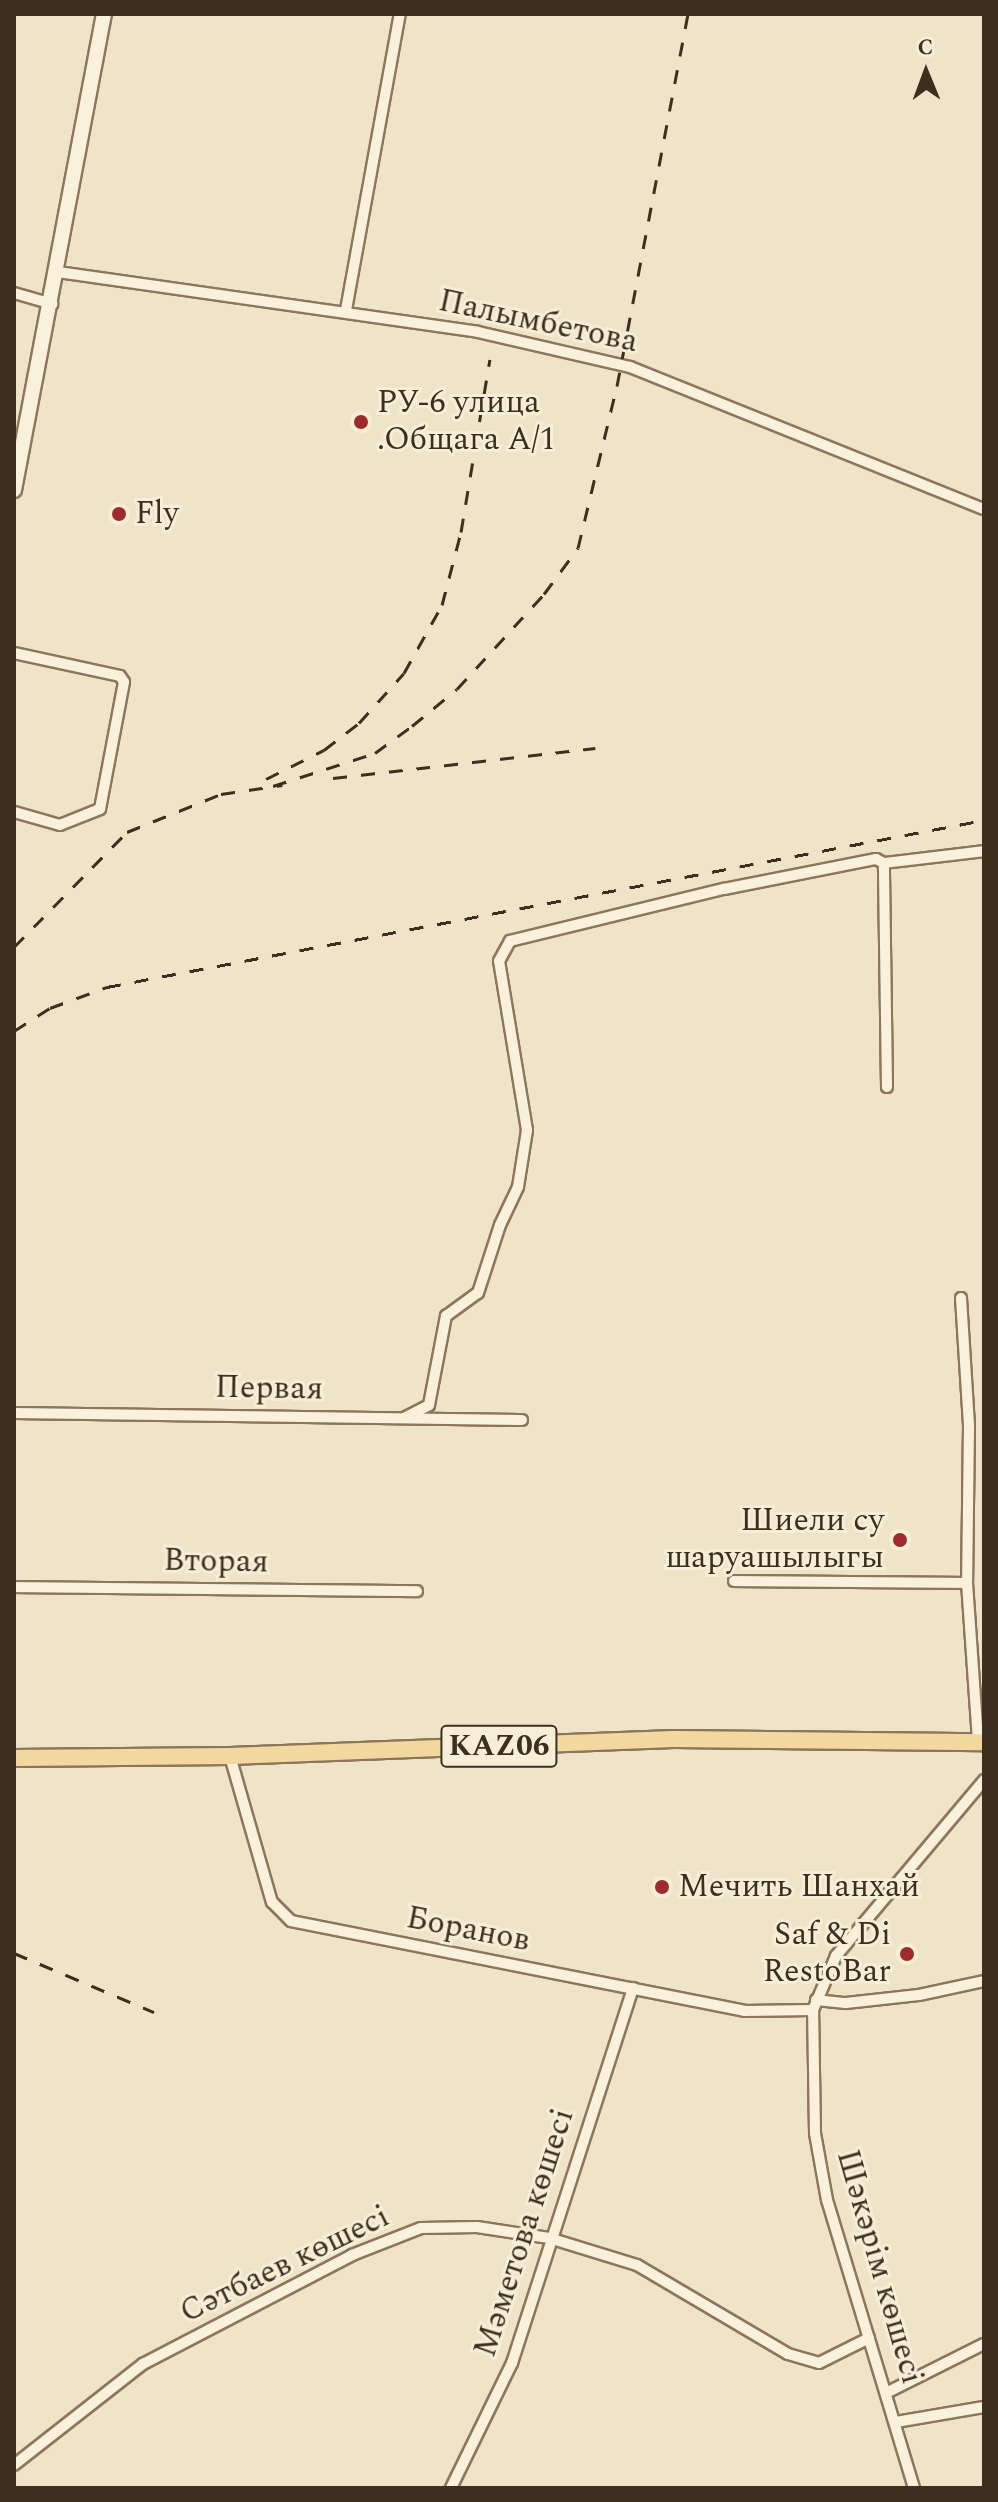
<!DOCTYPE html>
<meta charset="utf-8">
<style>
body{margin:0}
#map{position:relative;width:998px;height:2502px;overflow:hidden;background:#f0e4c8;font-family:Spectral,serif}
div>[style]{position:absolute}
[style*='--x']{left:calc(var(--x)*1px);top:calc(var(--y)*1px);width:calc(var(--w)*1px);rotate:calc(var(--a)*1deg)}
.roads{filter:drop-shadow(2px 0 #8d765c) drop-shadow(-2px 0 #8d765c) drop-shadow(0 2px #8d765c) drop-shadow(0 -2px #8d765c)}
.minor>*{height:10px;margin:-5px;padding:0 5px;transform-origin:5px;border-radius:5px;background:#faf1dc}
.secondary>*{height:14px;margin:-7px;padding:0 7px;transform-origin:7px;border-radius:7px;background:#faf1dc}
.primary>*{height:16px;margin:-8px;padding:0 8px;transform-origin:8px;border-radius:8px;background:#f3d9a0}
.rail>*{height:3px;margin-top:-1.5px;transform-origin:0;background:repeating-linear-gradient(90deg,#3d2e20 0 14px,transparent 0 28px)}
.dots>*{width:22px;height:22px;translate:-50% -50%;box-sizing:border-box;border:4px solid #f7eed8;border-radius:50%}
span{translate:-50% -50%;white-space:nowrap;text-align:center;line-height:1.15;-webkit-text-stroke:6px #f7eed8;paint-order:stroke}
.shield-label span{padding:2px 6px;background:#f7eed8;border:2px solid;border-radius:6px;-webkit-text-stroke-width:0}
.shield-label{font-size:30px;color:#3d2e20;font-weight:700}
.street-label{font-size:32px;color:#3d2e20}
.poi-label{font-size:32px;color:#3d2e20}
.left{translate:0 -50%;text-align:left}
.right{translate:-100% -50%;text-align:right}
.frame{position:absolute;inset:0;border:16px solid #3d2e20;pointer-events:none}
.north{position:absolute;left:886px;top:32px;width:80px;height:80px;-webkit-text-stroke:6px #f7eed8;paint-order:stroke;rotate:359deg;font-size:22px;font-weight:700;line-height:32px;text-align:center;color:#3d2e20}
.north::after{content:'';display:block;margin:auto;width:28px;height:36px;background:#3d2e20;clip-path:polygon(50% 0,100% 100%,50% 72%,0 100%)}
</style>
<div id="map">
<div class="roads">
<div class="minor">
<i style="--x:58;--y:272;--w:424;--a:8.1"></i>
<i style="--x:478;--y:332;--w:156;--a:13"></i>
<i style="--x:630;--y:367;--w:381;--a:21.9"></i>
<i style="--x:14;--y:293;--w:40;--a:16"></i>
<i style="--x:346;--y:310;--w:301;--a:-79.7"></i>
<i style="--x:14;--y:653;--w:108;--a:12.2"></i>
<i style="--x:120;--y:676;--w:7;--a:56"></i>
<i style="--x:124;--y:682;--w:129;--a:100.7"></i>
<i style="--x:100;--y:809;--w:43;--a:158.2"></i>
<i style="--x:60;--y:825;--w:48;--a:-164.2"></i>
<i style="--x:887;--y:1087;--w:224;--a:-90.8"></i>
<i style="--x:884;--y:863;--w:101;--a:-6.8"></i>
<i style="--x:961;--y:1298;--w:127;--a:86.4"></i>
<i style="--x:969;--y:1425;--w:158;--a:90.7"></i>
<i style="--x:14;--y:1413;--w:508;--a:0.79"></i>
<i style="--x:404;--y:1418;--w:28;--a:-27"></i>
<i style="--x:429;--y:1405;--w:91;--a:-79.2"></i>
<i style="--x:446;--y:1316;--w:39;--a:-36"></i>
<i style="--x:478;--y:1293;--w:71;--a:-72.1"></i>
<i style="--x:500;--y:1225;--w:42;--a:-64.7"></i>
<i style="--x:518;--y:1187;--w:58;--a:-81"></i>
<i style="--x:527;--y:1130;--w:171;--a:-99.4"></i>
<i style="--x:499;--y:961;--w:23;--a:-61"></i>
<i style="--x:510;--y:941;--w:220;--a:-13.7"></i>
<i style="--x:724;--y:889;--w:155;--a:-11.2"></i>
<i style="--x:876;--y:859;--w:9;--a:27"></i>
<i style="--x:734;--y:1581;--w:233;--a:0.5"></i>
<i style="--x:967;--y:1583;--w:159;--a:86"></i>
<i style="--x:14;--y:1587;--w:403;--a:0.6"></i>
<i style="--x:230;--y:1756;--w:152;--a:74"></i>
<i style="--x:272;--y:1902;--w:27;--a:45"></i>
<i style="--x:291;--y:1921;--w:462;--a:11.2"></i>
<i style="--x:744;--y:2011;--w:69;--a:-0.8"></i>
<i style="--x:816;--y:2000;--w:30;--a:6"></i>
<i style="--x:846;--y:2003;--w:73;--a:-6.3"></i>
<i style="--x:919;--y:1995;--w:66;--a:-12.2"></i>
<i style="--x:888;--y:2392;--w:107;--a:-26.6"></i>
<i style="--x:896;--y:2422;--w:89;--a:-9.7"></i>
<i style="--x:14;--y:2465;--w:164;--a:-38.1"></i>
<i style="--x:143;--y:2364;--w:236;--a:-27.5"></i>
<i style="--x:352;--y:2255;--w:74;--a:-21.4"></i>
<i style="--x:421;--y:2228;--w:56;--a:-1"></i>
<i style="--x:477;--y:2227;--w:73;--a:8.7"></i>
<i style="--x:549;--y:2238;--w:92;--a:17.1"></i>
<i style="--x:637;--y:2265;--w:175;--a:30.5"></i>
<i style="--x:788;--y:2354;--w:32;--a:16"></i>
<i style="--x:819;--y:2363;--w:56;--a:-26.6"></i>
<i style="--x:451;--y:2488;--w:139;--a:-64"></i>
<i style="--x:512;--y:2363;--w:394;--a:-72.1"></i>
<i style="--x:914;--y:2488;--w:301;--a:-106.8"></i>
<i style="--x:827;--y:2200;--w:68;--a:-100.2"></i>
<i style="--x:815;--y:2133;--w:123;--a:-90.9"></i>
<i style="--x:813;--y:2010;--w:59;--a:-66.9"></i>
<i style="--x:836;--y:1956;--w:230;--a:-49.9"></i>
</div>
<div class="secondary">
<i style="--x:14;--y:490;--w:484;--a:-79.3"></i>
</div>
<div class="primary">
<i style="--x:14;--y:1758;--w:216;--a:-0.5"></i>
<i style="--x:230;--y:1756;--w:444;--a:-2.2"></i>
<i style="--x:674;--y:1739;--w:310;--a:0.6"></i>
</div>
</div>
<div class="rail">
<i style="--x:333;--y:778;--w:264;--a:-6.5"></i>
<i style="--x:266;--y:779;--w:65;--a:-26.6"></i>
<i style="--x:324;--y:750;--w:44;--a:-37.6"></i>
<i style="--x:359;--y:723;--w:67;--a:-48"></i>
<i style="--x:404;--y:673;--w:78;--a:-60.8"></i>
<i style="--x:442;--y:605;--w:75;--a:-75.4"></i>
<i style="--x:461;--y:532;--w:175;--a:-80.5"></i>
<i style="--x:273;--y:786;--w:107;--a:-17.9"></i>
<i style="--x:375;--y:753;--w:46;--a:-36.1"></i>
<i style="--x:412;--y:726;--w:58;--a:-39.4"></i>
<i style="--x:457;--y:689;--w:129;--a:-47.5"></i>
<i style="--x:544;--y:594;--w:57;--a:-53.5"></i>
<i style="--x:578;--y:548;--w:167;--a:-76.5"></i>
<i style="--x:617;--y:386;--w:379;--a:-79.2"></i>
<i style="--x:14;--y:947;--w:161;--a:-45.5"></i>
<i style="--x:127;--y:832;--w:101;--a:-22"></i>
<i style="--x:221;--y:794;--w:62;--a:-8.4"></i>
<i style="--x:14;--y:1031;--w:43;--a:-32.6"></i>
<i style="--x:50;--y:1008;--w:61;--a:-20.2"></i>
<i style="--x:107;--y:987;--w:893;--a:-10.78"></i>
<i style="--x:14;--y:1953;--w:152;--a:22.9"></i>
</div>
<div class="dots">
<i style="left:361px;top:422px;background:#9e2a2b"></i>
<i style="left:119px;top:514px;background:#9e2a2b"></i>
<i style="left:900px;top:1540px;background:#9e2a2b"></i>
<i style="left:662px;top:1887px;background:#9e2a2b"></i>
<i style="left:907px;top:1954px;background:#9e2a2b"></i>
</div>
<div class="shield-label">
<span style="left:499px;top:1746px">KАZ06</span>
</div>
<div class="street-label">
<span style="left:538px;top:322px;rotate:12deg">Палымбетова</span>
<span style="left:269px;top:1389px;rotate:1deg">Первая</span>
<span style="left:216px;top:1562px;rotate:1deg">Вторая</span>
<span style="left:468px;top:1930px;rotate:11deg">Боранов</span>
<span style="left:525px;top:2233px;rotate:-72deg">Мәметова көшесі</span>
<span style="left:285px;top:2265px;rotate:-26deg">Сәтбаев көшесі</span>
<span style="left:879px;top:2267px;rotate:74deg">Шәкәрім көшесі</span>
</div>
<div class="poi-label">
<span class="left" style="left:377px;top:422px">РУ-6 улица<br>.Общага А/1</span>
<span class="left" style="left:135px;top:514px">Fly</span>
<span class="right" style="left:884px;top:1540px">Шиели су<br>шаруашылыгы</span>
<span class="left" style="left:678px;top:1887px">Мечить Шанхай</span>
<span class="right" style="left:891px;top:1954px">Saf &amp; Di<br>RestoBar</span>
</div>
<div class="frame"></div>
<div class="north">С</div>
</div>
